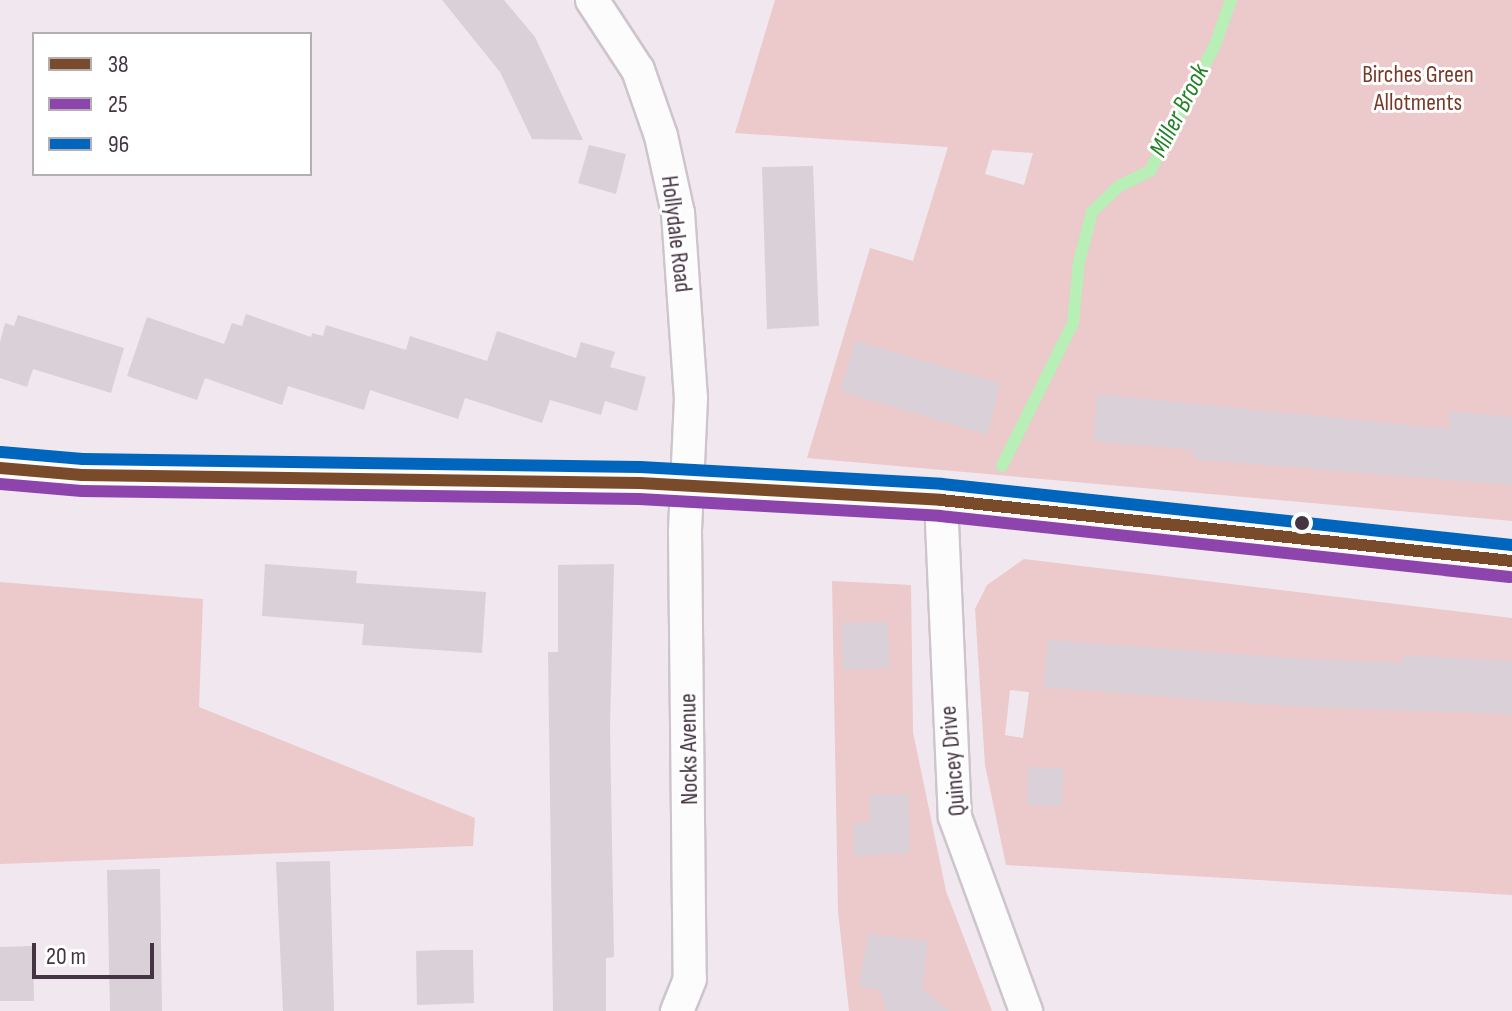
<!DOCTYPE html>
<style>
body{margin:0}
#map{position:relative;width:1512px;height:1011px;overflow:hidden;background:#f0e8ee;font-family:"Sofia Sans Condensed",sans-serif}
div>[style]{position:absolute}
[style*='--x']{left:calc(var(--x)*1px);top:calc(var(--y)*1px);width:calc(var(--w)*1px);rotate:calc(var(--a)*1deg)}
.green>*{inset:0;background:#ecc9ca}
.stream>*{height:12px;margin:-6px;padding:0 6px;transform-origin:6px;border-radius:6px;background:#b7efb7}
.building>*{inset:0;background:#d9d1d7}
.roads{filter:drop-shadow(2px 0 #cec5cc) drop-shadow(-2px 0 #cec5cc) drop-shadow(0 2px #cec5cc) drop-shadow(0 -2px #cec5cc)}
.street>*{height:32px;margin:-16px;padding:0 16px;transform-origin:16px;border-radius:16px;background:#fdfcfc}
.bus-1>*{height:12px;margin:-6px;padding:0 6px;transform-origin:6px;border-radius:6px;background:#7a4b2a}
.bus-2>*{height:12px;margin:-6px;padding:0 6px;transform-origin:6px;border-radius:6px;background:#8e44ad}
.bus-3>*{height:12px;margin:-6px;padding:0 6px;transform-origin:6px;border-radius:6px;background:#0065bd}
.dots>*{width:22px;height:22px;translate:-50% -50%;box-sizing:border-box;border:4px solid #fff;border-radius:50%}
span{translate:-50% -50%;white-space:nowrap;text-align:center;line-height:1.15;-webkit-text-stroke:6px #fff;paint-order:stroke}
.park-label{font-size:24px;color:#783927}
.street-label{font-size:24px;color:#453442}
.water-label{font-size:26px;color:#248226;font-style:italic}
.legend{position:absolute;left:32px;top:32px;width:280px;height:144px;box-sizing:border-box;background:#fff;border:2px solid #b5aeb3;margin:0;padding:10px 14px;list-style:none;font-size:24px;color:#453442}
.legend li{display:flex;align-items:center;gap:16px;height:40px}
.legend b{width:40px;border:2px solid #b5aeb3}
.scale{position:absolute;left:32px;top:943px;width:122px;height:36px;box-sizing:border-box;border:4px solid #453442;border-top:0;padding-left:10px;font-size:24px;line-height:28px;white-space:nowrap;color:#453442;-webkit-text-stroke:6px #fff;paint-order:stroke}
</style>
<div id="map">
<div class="green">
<i style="clip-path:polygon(evenodd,775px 0,1512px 0,1512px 521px,807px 458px,870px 248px,913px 261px,948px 147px,735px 133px,775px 0,992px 150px,1033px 153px,1024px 185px,985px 174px,992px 150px)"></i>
<i style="clip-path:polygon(evenodd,1024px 559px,1512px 618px,1512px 895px,1006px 865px,985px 765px,975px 609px,987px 585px,1024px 559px,1010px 690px,1029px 692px,1023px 738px,1005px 735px,1010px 690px)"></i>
<i style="clip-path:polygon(832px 581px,911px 585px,913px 732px,946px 891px,992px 1011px,849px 1011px,838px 911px)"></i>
<i style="clip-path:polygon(0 582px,203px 599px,199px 707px,475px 818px,473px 846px,0 864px)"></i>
</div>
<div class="stream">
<i style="--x:1002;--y:466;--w:160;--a:-63.6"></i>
<i style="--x:1073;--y:323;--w:61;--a:-84.4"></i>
<i style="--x:1079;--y:262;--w:52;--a:-75.4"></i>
<i style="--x:1092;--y:212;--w:37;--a:-44"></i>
<i style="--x:1119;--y:186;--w:34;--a:-26"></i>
<i style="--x:1150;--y:171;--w:142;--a:-62.7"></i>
<i style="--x:1215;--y:45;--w:48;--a:-70.4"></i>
</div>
<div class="building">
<i style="clip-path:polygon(442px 0,504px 0,535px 37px,583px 140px,532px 139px,500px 72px)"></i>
<i style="clip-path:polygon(589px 145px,626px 154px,616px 194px,578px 183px)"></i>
<i style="clip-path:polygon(813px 166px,819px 326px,767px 329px,762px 167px)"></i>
<i style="clip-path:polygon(246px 314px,311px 337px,312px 333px,323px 336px,326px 325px,406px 350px,410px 336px,487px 361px,497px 331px,576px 358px,581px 342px,615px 352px,610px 367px,646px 377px,637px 411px,605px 401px,601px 415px,550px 400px,542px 423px,465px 398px,458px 419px,370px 390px,364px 410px,288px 386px,282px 405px,205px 378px,197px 400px,127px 376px,147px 317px,224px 344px,232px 323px,242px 326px)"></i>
<i style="clip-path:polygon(18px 315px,124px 348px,111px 393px,33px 369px,27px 387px,0 378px,0 342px,5px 323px,14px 326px)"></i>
<i style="clip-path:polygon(855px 341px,1000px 383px,988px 435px,840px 391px)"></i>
<i style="clip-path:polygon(1097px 394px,1449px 429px,1450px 411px,1512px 417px,1512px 485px,1193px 459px,1194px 450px,1093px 441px)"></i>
<i style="clip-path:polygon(265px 564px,357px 571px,356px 583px,486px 592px,482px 653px,362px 645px,364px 624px,262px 616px)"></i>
<i style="clip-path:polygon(614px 564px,610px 728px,614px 957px,606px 958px,606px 1011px,553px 1011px,548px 652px,558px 652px,558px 565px)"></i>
<i style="clip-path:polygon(888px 622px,889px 668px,843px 670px,842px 623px)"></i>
<i style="clip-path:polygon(1048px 640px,1291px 658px,1402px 663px,1402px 655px,1512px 661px,1512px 714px,1298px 707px,1044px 687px)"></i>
<i style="clip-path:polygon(1028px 767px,1063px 768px,1062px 806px,1027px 805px)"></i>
<i style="clip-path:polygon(908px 794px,910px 853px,854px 856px,853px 823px,870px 822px,869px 795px)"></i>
<i style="clip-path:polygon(330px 861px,334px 1011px,283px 1011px,276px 862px)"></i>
<i style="clip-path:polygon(160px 869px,162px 1011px,110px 1011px,107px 870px)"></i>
<i style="clip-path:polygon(868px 933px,928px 941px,922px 988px,949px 1011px,886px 1011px,880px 990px,859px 986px)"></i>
<i style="clip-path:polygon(33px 946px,34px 1001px,0 1001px,0 947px)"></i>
<i style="clip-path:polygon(444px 950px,473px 950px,474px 1003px,417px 1005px,416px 951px)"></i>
</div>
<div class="roads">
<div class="street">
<i style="--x:592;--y:0;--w:84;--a:56.7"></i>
<i style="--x:638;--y:70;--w:70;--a:70.8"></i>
<i style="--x:661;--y:136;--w:79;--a:77.6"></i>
<i style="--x:678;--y:213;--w:185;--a:86"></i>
<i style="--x:691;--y:398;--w:134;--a:92.6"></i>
<i style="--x:685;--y:532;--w:447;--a:89.4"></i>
<i style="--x:690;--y:979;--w:35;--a:112"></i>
<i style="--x:0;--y:468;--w:82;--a:4.9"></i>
<i style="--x:82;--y:475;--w:558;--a:0.82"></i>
<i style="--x:640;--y:483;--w:301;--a:3.2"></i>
<i style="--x:941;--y:500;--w:574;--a:6.1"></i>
<i style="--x:941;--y:500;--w:317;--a:87.5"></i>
<i style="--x:955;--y:817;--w:207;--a:69.9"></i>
</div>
</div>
<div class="bus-1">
<i style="--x:0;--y:468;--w:82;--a:4.9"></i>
<i style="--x:82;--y:475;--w:558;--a:0.82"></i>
<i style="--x:640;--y:483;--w:301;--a:3.2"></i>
<i style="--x:941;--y:500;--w:574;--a:6.1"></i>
</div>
<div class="bus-2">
<i style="--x:0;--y:484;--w:82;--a:4.9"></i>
<i style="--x:82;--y:491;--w:557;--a:0.82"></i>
<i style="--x:639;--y:499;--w:301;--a:3.2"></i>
<i style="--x:940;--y:516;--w:573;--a:6.11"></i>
</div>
<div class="bus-3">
<i style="--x:1;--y:452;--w:82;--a:4.9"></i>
<i style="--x:83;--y:459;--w:557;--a:0.82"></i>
<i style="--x:640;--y:467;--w:302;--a:3.2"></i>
<i style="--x:942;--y:484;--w:573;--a:6.11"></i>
</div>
<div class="dots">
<i style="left:1302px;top:523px;background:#453442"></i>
</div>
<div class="park-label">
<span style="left:1418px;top:89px">Birches Green<br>Allotments</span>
</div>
<div class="street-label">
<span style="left:676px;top:234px;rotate:83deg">Hollydale Road</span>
<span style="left:689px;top:749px;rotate:-91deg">Nocks Avenue</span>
<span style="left:953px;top:761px;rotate:-95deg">Quincey Drive</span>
</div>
<div class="water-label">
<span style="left:1180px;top:111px;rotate:-63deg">Miller Brook</span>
</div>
<ul class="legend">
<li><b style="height:10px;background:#7a4b2a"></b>38</li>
<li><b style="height:10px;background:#8e44ad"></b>25</li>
<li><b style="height:10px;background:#0065bd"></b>96</li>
</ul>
<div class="scale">20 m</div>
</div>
